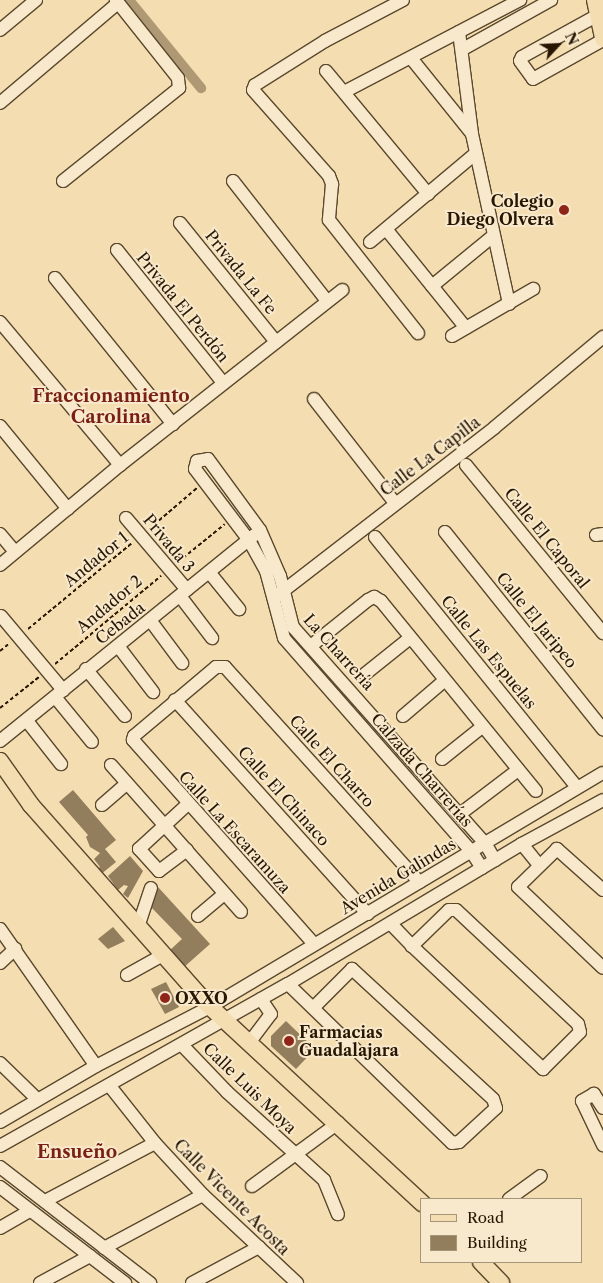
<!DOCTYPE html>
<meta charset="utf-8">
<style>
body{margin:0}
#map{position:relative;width:603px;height:1283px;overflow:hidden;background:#f4ddb0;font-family:"Libre Caslon Text",serif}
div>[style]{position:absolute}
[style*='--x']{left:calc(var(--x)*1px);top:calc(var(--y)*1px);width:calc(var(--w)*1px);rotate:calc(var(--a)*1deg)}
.canal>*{height:10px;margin:-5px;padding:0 5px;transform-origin:5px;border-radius:5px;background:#ae9974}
.building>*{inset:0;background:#927d5c}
.path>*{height:2px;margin-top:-1px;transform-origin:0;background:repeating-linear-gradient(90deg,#271601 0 4px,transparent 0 6.5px)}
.roads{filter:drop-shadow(1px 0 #5a482d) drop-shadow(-1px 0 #5a482d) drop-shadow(0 1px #5a482d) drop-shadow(0 -1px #5a482d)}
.minor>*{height:12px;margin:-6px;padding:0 6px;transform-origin:6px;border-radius:6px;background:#f8e9cc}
.major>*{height:16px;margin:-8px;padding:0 8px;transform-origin:8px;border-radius:8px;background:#f4ddb0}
.dots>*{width:14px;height:14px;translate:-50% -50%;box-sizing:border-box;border:2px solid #f8e9cc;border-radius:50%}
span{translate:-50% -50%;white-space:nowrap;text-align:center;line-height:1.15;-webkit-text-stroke:4px #f8e9cc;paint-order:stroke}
.poi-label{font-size:16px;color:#271601;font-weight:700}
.right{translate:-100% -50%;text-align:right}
.left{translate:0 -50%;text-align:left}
.street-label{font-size:16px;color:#271601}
.neighbourhood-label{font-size:18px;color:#7a1f14;font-weight:700}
.legend{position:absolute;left:420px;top:1198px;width:162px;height:65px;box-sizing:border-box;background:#f8e9cc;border:1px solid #a4957b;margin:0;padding:6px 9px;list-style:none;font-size:15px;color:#271601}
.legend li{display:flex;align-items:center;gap:10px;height:25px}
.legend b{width:25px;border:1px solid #a4957b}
.north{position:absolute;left:533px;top:20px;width:50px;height:50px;-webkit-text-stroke:4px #f8e9cc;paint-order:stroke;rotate:65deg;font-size:14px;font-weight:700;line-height:20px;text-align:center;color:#271601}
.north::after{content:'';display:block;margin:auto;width:18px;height:22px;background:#271601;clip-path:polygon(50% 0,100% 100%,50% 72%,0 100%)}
</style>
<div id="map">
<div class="canal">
<i style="--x:129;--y:0;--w:114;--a:50.7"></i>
</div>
<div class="building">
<i style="clip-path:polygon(73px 790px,116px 840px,105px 849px,116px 862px,100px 875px,96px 870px,100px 867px,94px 859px,100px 853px,90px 847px,86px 837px,88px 835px,59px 802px)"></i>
<i style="clip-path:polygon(130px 856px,143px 871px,128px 898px,123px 894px,128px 886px,124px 885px,118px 890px,108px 876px)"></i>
<i style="clip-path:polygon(158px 887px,210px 944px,183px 968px,169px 951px,182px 939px,150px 906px)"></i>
<i style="clip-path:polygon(113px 927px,125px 941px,108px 949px,98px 939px)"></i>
<i style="clip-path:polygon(166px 982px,179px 1007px,165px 1014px,151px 989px)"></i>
<i style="clip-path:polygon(286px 1021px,315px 1049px,296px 1069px,271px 1046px,271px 1036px)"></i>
</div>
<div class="path">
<i style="--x:149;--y:529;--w:63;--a:-40.5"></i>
<i style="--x:178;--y:562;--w:60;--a:-39"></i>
<i style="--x:28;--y:629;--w:135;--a:-39.6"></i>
<i style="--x:0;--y:651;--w:13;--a:-39"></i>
<i style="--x:55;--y:664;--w:138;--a:-39.7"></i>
<i style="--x:0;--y:708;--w:50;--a:-38.5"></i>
</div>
<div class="roads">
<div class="minor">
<i style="--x:403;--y:0;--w:88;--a:152.3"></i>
<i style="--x:325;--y:41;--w:83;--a:147.8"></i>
<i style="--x:255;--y:85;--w:5;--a:112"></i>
<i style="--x:253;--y:90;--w:115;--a:48.5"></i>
<i style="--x:329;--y:176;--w:9;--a:69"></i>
<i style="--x:332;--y:184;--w:36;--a:95"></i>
<i style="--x:329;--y:220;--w:144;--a:51.8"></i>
<i style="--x:598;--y:15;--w:87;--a:151.1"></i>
<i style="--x:522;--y:57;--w:4;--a:117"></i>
<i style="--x:520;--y:61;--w:22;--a:54"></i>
<i style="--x:533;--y:79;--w:80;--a:-29.1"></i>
<i style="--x:0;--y:30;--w:47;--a:-39.8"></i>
<i style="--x:459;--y:32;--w:103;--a:82.7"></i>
<i style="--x:472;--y:134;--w:174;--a:77.7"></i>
<i style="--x:463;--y:49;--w:101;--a:-29.1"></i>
<i style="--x:411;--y:58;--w:97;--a:51.2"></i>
<i style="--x:326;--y:71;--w:160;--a:50.3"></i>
<i style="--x:344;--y:92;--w:199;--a:-27.6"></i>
<i style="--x:0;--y:103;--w:155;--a:-40.3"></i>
<i style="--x:63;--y:181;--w:149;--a:-38.7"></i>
<i style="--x:179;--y:88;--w:10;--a:-96"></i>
<i style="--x:178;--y:78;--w:100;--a:-128.5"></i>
<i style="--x:233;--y:181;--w:152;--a:51.9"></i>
<i style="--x:180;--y:223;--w:153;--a:51.1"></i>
<i style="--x:386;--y:229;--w:127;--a:51.1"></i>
<i style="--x:370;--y:242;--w:138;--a:-40"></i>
<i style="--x:117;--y:250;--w:170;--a:51.4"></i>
<i style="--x:55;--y:278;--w:188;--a:51.1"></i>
<i style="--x:432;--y:286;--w:79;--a:-39.3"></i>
<i style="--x:0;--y:322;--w:187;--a:50"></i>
<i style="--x:452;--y:336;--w:94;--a:-30.1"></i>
<i style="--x:314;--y:399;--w:132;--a:52.1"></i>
<i style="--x:0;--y:426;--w:107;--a:50.7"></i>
<i style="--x:466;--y:465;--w:217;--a:50.8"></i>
<i style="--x:126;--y:518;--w:94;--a:49.7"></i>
<i style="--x:445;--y:532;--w:253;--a:51.3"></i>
<i style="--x:0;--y:534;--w:23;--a:50"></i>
<i style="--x:596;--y:535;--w:7;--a:-8"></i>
<i style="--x:375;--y:537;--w:321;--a:51.1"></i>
<i style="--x:0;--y:565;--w:156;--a:-39.8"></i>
<i style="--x:120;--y:465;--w:283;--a:-38.2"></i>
<i style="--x:209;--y:572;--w:48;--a:51"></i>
<i style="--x:278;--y:595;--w:274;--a:-37.7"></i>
<i style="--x:495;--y:427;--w:141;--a:-39.8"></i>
<i style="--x:180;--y:596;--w:53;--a:52.7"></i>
<i style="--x:1;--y:616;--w:97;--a:50"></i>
<i style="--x:150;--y:620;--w:54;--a:53.3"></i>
<i style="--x:312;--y:645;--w:72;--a:-38.8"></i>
<i style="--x:368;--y:600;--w:7;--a:-27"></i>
<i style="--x:374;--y:597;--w:8;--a:30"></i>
<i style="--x:381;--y:601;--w:245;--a:50.8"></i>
<i style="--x:118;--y:646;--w:58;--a:52.7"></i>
<i style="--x:86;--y:669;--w:61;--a:50.3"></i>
<i style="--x:365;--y:674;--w:58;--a:-38.7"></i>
<i style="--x:55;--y:697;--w:58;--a:50.6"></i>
<i style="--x:175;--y:700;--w:288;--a:48"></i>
<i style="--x:403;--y:716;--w:55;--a:-40.6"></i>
<i style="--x:27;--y:721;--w:55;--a:51.7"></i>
<i style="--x:0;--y:741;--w:327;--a:-39"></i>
<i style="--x:442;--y:759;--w:51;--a:-38.7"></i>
<i style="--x:111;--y:765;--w:196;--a:48.5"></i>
<i style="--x:102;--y:805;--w:33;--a:-41"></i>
<i style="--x:460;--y:814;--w:73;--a:-37.2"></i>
<i style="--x:522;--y:844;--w:27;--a:51"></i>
<i style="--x:187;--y:850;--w:35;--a:143"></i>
<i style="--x:159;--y:871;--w:30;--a:-132"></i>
<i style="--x:139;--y:849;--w:67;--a:-42.6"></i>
<i style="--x:482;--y:868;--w:20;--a:-123"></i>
<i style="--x:471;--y:851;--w:283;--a:-131.3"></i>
<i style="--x:284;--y:638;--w:69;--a:-105"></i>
<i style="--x:266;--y:571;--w:37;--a:-119"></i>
<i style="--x:248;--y:539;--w:88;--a:-127.1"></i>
<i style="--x:195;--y:469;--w:8;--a:-76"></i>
<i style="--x:197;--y:461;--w:11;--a:-10"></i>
<i style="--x:208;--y:459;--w:88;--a:53.8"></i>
<i style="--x:260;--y:530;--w:50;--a:66.5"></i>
<i style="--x:280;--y:576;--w:53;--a:75.7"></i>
<i style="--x:293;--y:627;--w:289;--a:48.4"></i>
<i style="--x:485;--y:843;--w:20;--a:60"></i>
<i style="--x:603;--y:890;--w:62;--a:-138.3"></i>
<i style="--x:557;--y:849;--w:54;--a:135.7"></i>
<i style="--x:518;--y:887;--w:117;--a:43.6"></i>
<i style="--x:198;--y:916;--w:34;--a:-40"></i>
<i style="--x:391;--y:924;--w:30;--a:46"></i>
<i style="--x:412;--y:946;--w:180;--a:43.2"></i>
<i style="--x:543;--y:1069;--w:52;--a:-45"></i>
<i style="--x:580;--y:1032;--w:8;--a:-104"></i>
<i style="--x:578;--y:1024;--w:167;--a:-136.9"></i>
<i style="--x:456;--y:910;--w:7;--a:180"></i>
<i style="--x:449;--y:910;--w:52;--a:135.8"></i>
<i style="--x:138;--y:927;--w:41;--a:-71.6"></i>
<i style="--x:0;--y:929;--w:167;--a:55"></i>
<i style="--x:314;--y:944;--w:273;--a:-131.6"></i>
<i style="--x:133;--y:740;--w:4;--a:-76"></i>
<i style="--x:134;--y:736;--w:107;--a:-40.1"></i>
<i style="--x:216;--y:667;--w:9;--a:0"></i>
<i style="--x:225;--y:667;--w:290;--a:47.9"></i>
<i style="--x:0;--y:963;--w:21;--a:-43"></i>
<i style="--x:127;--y:975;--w:41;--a:-29.1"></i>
<i style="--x:288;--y:984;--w:228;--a:44.1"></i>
<i style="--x:452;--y:1143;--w:7;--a:-8"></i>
<i style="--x:459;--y:1142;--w:50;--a:-42.6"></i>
<i style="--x:496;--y:1108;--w:9;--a:-108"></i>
<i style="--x:493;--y:1099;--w:192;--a:-137.3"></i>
<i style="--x:352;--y:969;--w:55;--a:135"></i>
<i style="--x:249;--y:1043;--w:36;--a:-53"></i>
<i style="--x:271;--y:1014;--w:18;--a:-124"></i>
<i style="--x:182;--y:1045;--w:65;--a:46.2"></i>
<i style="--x:227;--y:1092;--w:131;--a:42.2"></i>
<i style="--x:324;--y:1180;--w:37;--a:68"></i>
<i style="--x:0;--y:1063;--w:52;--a:44.2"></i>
<i style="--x:109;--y:1085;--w:74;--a:51.6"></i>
<i style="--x:155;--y:1143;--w:71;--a:47.3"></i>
<i style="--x:203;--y:1195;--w:129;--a:43.1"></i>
<i style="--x:603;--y:1108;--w:17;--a:-123"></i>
<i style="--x:594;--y:1094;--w:14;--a:150"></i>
<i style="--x:582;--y:1101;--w:49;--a:64.5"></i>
<i style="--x:0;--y:1122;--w:111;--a:-30.3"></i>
<i style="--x:96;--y:1066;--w:128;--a:-27.4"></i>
<i style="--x:210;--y:1007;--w:457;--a:-30.8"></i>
<i style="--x:0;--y:1146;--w:330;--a:-29.4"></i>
<i style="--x:288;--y:984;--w:273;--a:-30.9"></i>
<i style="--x:522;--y:844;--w:92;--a:-28.5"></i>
<i style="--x:0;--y:1167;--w:190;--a:37.7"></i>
<i style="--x:252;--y:1186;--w:107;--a:-36.2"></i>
<i style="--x:0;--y:1187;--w:158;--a:37.5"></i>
<i style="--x:509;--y:1199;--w:39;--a:-36"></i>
<i style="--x:45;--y:1201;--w:124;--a:-27.8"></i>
<i style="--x:0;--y:1228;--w:34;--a:-30"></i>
<i style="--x:104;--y:1248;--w:112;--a:-28.2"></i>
<i style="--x:40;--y:1283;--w:57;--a:-28.4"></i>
<i style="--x:192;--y:1283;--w:76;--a:-28.2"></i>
</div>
<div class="major">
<i style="--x:595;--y:0;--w:40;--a:78"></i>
<i style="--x:0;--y:761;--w:54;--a:54.8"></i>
<i style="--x:31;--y:805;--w:263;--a:48.5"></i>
<i style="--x:205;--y:1002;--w:296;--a:42.8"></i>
<i style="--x:481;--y:1262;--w:29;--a:46"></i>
</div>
</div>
<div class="dots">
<i style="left:564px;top:210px;background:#8f2418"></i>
<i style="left:165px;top:998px;background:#8f2418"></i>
<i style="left:289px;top:1041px;background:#8f2418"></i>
</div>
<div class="poi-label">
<span class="right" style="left:554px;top:210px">Colegio<br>Diego Olvera</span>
<span class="left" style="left:175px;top:998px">OXXO</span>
<span class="left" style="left:299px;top:1041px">Farmacias<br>Guadalajara</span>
</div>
<div class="street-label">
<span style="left:241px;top:272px;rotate:51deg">Privada La Fe</span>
<span style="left:183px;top:307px;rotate:51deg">Privada El Perdón</span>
<span style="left:430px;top:456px;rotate:-37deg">Calle La Capilla</span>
<span style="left:547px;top:538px;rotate:51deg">Calle El Caporal</span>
<span style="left:169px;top:543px;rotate:50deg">Privada 3</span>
<span style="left:96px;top:559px;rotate:-39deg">Andador 1</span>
<span style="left:109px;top:604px;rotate:-40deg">Andador 2</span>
<span style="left:537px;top:620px;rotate:51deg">Calle El Jaripeo</span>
<span style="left:120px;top:623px;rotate:-38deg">Cebada</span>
<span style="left:339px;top:652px;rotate:48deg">La Charrería</span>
<span style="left:489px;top:652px;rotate:51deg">Calle Las Espuelas</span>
<span style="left:332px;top:761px;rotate:48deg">Calle El Charro</span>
<span style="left:422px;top:770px;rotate:49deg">Calzada Charrerías</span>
<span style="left:284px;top:796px;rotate:48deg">Calle El Chinaco</span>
<span style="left:235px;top:832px;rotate:48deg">Calle La Escaramuza</span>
<span style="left:398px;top:876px;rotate:-31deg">Avenida Galindas</span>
<span style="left:250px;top:1088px;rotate:44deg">Calle Luis Moya</span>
<span style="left:232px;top:1197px;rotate:45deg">Calle Vicente Acosta</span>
</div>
<div class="neighbourhood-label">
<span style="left:111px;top:407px">Fraccionamiento<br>Carolina</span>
<span style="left:77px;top:1152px">Ensueño</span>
</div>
<ul class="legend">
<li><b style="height:6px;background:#f4ddb0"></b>Road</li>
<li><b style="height:14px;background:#927d5c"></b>Building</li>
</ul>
<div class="north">N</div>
</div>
